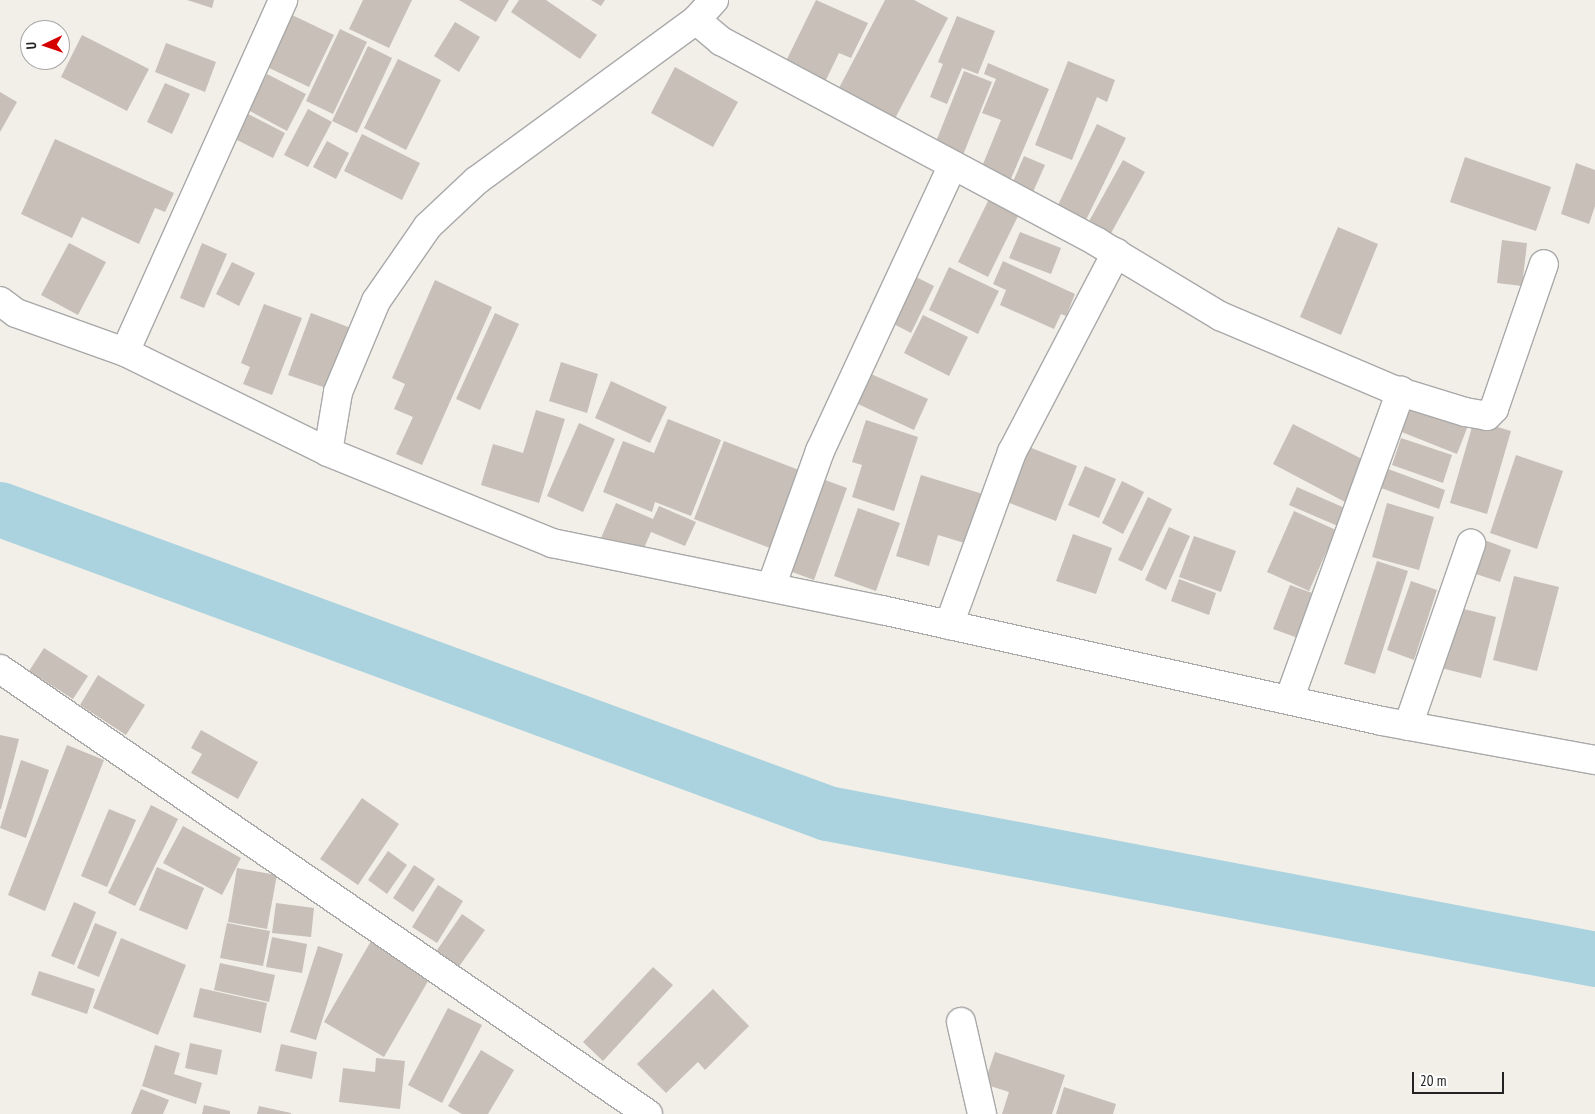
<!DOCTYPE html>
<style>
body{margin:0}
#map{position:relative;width:1595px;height:1114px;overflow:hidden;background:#f2efe9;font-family:"PT Sans Narrow",sans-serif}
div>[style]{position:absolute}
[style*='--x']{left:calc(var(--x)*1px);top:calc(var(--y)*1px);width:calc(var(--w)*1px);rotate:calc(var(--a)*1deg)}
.river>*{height:55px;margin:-27.5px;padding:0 27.5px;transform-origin:27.5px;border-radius:27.5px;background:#aad3df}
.building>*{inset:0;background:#c7bfb8}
.roads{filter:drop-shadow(1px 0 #a9a9a9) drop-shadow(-1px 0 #a9a9a9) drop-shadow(0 1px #a9a9a9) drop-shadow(0 -1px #a9a9a9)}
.minor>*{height:28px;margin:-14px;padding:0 14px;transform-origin:14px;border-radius:14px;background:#fff}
.tertiary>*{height:28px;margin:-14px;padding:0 14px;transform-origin:14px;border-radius:14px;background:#fff}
span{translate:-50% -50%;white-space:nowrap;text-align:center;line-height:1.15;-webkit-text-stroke:5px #fff;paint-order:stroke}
.north{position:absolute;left:20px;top:20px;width:50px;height:50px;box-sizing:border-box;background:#fff;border:1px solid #a7a7a7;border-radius:50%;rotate:267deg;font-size:14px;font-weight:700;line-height:20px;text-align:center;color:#222}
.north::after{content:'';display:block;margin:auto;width:18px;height:22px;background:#d40000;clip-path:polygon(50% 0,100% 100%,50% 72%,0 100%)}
.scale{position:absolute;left:1412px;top:1072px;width:92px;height:22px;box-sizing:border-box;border:2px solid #222;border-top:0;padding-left:6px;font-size:15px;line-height:18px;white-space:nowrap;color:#222;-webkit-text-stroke:4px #fff;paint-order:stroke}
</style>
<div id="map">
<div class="river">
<i style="--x:0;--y:509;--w:881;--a:20.18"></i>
<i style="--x:827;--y:813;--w:782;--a:10.76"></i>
</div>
<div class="building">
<i style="clip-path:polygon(187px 0,214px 0,212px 8px)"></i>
<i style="clip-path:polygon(363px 0,412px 0,389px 48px,349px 29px)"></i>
<i style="clip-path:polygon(459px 0,509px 0,496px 22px)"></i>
<i style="clip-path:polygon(519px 0,546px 0,597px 35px,580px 59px,511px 12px)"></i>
<i style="clip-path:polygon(591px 0,605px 0,601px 6px)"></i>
<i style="clip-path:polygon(816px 0,868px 23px,851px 58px,839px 53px,824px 84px,784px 65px)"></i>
<i style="clip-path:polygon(885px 0,914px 0,948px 18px,891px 126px,860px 109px,864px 101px,839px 88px)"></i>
<i style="clip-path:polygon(292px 15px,334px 35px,309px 87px,267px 67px)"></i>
<i style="clip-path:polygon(957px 16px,995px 31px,978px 74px,962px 68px,947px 104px,930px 97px,943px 64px,938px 62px)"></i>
<i style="clip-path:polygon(455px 22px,480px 37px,459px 72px,434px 56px)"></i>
<i style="clip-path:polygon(340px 29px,367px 42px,333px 114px,306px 101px)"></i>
<i style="clip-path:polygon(82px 35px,149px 69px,127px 111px,61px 77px)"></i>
<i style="clip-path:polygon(166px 43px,216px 62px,205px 92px,155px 72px)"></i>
<i style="clip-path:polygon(368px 46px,392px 58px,357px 133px,332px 121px)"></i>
<i style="clip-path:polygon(398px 59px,441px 80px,406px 150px,364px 128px)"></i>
<i style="clip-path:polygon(1068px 61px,1115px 80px,1107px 102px,1097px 97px,1072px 160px,1035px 145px)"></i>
<i style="clip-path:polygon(988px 63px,1049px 89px,1010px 181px,981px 169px,1001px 120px,982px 113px,996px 79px,984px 74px)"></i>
<i style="clip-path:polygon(675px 67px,738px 102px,713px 147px,651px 113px)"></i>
<i style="clip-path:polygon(964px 71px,992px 82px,963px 155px,935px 144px)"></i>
<i style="clip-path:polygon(267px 74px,306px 94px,287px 131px,248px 110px)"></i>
<i style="clip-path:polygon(165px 83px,190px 94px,172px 134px,147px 122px)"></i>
<i style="clip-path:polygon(0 92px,17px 102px,0 132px)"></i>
<i style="clip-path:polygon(308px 109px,332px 122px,308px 167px,284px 155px)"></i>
<i style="clip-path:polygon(248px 114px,285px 133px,273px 158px,235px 139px)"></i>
<i style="clip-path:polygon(1097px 124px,1126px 138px,1085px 222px,1057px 207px)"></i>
<i style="clip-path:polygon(362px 134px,420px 163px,402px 200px,344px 171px)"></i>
<i style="clip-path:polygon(55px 139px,174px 193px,165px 212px,155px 208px,139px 244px,82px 217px,72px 238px,21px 214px)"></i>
<i style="clip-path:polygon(327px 141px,349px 153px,336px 179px,313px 167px)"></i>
<i style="clip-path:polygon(1024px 156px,1045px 165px,1033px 192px,1012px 184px)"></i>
<i style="clip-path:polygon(1465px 157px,1551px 187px,1536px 231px,1450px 202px)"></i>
<i style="clip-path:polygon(1123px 160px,1145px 172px,1110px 235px,1088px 223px)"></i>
<i style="clip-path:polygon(1576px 163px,1595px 170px,1595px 206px,1589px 224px,1561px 214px)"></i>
<i style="clip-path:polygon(990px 197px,1020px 212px,988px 277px,958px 262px)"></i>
<i style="clip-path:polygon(1338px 227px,1378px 244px,1341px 335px,1300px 317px)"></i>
<i style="clip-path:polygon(1020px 232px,1061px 248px,1051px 274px,1009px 258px)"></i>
<i style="clip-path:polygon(1502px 240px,1527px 243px,1522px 286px,1497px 283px)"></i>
<i style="clip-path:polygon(69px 243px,106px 262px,78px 315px,41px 295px)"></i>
<i style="clip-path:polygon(202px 243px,227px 254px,204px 308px,180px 298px)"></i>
<i style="clip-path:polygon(1003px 261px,1075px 294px,1066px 316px,1061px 314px,1054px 329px,1000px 305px,1006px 290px,993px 284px)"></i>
<i style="clip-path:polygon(232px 262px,255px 273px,239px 306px,216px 294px)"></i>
<i style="clip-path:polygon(949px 267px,999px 291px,978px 334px,929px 310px)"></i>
<i style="clip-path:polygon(910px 274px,934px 286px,911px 333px,886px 320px)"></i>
<i style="clip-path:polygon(435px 280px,492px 307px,422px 465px,396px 454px,413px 417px,394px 409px,405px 384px,392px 378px)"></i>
<i style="clip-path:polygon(264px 304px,302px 318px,272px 395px,243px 384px,250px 367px,241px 363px)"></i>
<i style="clip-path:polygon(311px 313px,351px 328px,329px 389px,288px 375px)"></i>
<i style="clip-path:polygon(495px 313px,519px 324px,480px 410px,456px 399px)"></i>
<i style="clip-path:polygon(923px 315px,968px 337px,949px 376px,904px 353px)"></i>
<i style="clip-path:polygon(561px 362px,598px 374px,587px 413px,549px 401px)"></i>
<i style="clip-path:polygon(871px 374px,928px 399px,914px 430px,858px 404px)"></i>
<i style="clip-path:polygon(611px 381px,667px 407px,650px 443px,595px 418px)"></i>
<i style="clip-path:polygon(1407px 398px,1469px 423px,1457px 454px,1394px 429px)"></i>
<i style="clip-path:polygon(536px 410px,565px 419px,539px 503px,481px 485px,493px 444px,523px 453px)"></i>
<i style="clip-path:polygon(668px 419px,721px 440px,691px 516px,655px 502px,652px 512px,603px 492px,623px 441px,654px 453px)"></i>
<i style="clip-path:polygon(866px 420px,918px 437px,894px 511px,852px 497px,862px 465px,852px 462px)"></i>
<i style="clip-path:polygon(1474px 420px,1511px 431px,1487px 514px,1450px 503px)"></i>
<i style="clip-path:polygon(579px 423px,615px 439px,583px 512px,547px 496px)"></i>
<i style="clip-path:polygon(1293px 424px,1366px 461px,1345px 502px,1273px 464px)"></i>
<i style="clip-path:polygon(1401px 438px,1452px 455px,1443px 483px,1392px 465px)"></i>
<i style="clip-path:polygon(724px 441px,804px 472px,775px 550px,694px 519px)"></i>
<i style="clip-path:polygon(1024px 445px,1077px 466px,1056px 521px,1002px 500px)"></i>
<i style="clip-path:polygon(1516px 455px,1563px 471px,1537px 549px,1490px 533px)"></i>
<i style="clip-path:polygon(1085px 466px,1116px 479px,1099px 518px,1068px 505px)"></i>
<i style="clip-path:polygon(1388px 469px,1445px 490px,1439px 509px,1381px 488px)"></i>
<i style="clip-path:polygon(921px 475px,983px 494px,968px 544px,938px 535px,929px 566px,896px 556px)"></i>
<i style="clip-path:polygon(817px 477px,847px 488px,814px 580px,784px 569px)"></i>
<i style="clip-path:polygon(1122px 481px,1144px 492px,1123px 534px,1102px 523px)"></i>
<i style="clip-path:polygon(1297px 487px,1347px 509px,1340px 527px,1289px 505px)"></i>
<i style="clip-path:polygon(1148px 497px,1172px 509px,1142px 571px,1118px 560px)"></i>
<i style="clip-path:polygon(616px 503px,653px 519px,659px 506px,696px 522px,685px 546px,651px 532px,641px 555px,601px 538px)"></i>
<i style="clip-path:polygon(1387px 503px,1434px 517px,1419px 570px,1372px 557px)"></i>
<i style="clip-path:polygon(858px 508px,900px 523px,876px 591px,834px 576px)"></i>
<i style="clip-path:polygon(1294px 511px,1336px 530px,1309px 591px,1267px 572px)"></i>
<i style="clip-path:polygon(1169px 527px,1190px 536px,1166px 590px,1145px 580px)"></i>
<i style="clip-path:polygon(1073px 534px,1112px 548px,1096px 594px,1056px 581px)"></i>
<i style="clip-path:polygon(1194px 536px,1236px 551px,1221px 592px,1179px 577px)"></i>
<i style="clip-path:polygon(1482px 539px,1511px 550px,1500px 582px,1470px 572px)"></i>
<i style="clip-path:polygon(1377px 561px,1408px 571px,1375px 674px,1344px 664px)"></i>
<i style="clip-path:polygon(1514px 576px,1559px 587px,1537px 671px,1493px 660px)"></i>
<i style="clip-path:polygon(1179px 579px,1216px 593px,1209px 615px,1171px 601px)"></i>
<i style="clip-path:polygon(1411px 581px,1437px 590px,1414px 660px,1387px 650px)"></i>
<i style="clip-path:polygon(1290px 585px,1315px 594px,1298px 638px,1273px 629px)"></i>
<i style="clip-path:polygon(1456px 607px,1496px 617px,1481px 678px,1441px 668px)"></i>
<i style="clip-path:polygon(44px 648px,88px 676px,73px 699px,29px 671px)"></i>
<i style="clip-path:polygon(98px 675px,145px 705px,126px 735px,80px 705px)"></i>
<i style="clip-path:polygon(201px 730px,258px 762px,238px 799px,191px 773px,202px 754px,191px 748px)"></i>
<i style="clip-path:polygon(0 735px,19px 739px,1px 809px,0 809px)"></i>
<i style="clip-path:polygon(67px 745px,104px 760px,45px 911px,8px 895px)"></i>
<i style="clip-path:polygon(21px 760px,49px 770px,26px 838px,0 828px)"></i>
<i style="clip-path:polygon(362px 798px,399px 824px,358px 885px,320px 859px)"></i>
<i style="clip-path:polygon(151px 805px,178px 819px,135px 906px,108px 893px)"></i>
<i style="clip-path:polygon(109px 809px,136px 820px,107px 887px,81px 876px)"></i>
<i style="clip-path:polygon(183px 826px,241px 858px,222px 895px,163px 863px)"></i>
<i style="clip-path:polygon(388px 851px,407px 865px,387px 894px,368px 880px)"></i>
<i style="clip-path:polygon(414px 865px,435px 879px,413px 912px,393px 898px)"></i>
<i style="clip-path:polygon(157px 867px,204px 888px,187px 930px,139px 910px)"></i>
<i style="clip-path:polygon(237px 868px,277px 875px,267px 929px,228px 922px)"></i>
<i style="clip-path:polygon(438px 885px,463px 901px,437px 943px,412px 927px)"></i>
<i style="clip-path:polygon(74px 902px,96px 912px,74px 965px,51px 956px)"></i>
<i style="clip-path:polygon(276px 903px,314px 908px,311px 937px,272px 933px)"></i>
<i style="clip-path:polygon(462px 914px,485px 930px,458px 968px,435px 953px)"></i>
<i style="clip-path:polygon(95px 923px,117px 932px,99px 977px,77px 968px)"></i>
<i style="clip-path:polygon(227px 923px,270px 931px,263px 966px,220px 958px)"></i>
<i style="clip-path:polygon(272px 937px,307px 944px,302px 973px,266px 967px)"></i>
<i style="clip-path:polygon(121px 938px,186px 965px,158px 1035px,93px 1008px)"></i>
<i style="clip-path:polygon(371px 941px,431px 976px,384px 1057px,324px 1022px)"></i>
<i style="clip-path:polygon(318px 946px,343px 954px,316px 1040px,290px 1032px)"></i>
<i style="clip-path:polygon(220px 963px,275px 975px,269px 1002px,214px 990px)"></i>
<i style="clip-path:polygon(653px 967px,673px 985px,603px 1061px,583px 1042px)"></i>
<i style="clip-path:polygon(39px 971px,95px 989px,87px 1014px,31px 995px)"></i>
<i style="clip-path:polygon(200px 988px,267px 1003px,261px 1033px,193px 1017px)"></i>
<i style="clip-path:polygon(713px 989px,749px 1026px,705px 1070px,698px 1062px,666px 1093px,637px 1064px)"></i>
<i style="clip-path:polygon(448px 1008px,482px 1025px,442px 1103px,408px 1085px)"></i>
<i style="clip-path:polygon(190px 1043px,222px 1050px,217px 1075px,185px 1068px)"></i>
<i style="clip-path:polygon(281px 1044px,317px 1052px,312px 1079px,275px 1071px)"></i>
<i style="clip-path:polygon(155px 1045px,180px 1053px,174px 1074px,202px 1083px,196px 1104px,142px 1086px)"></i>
<i style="clip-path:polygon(481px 1050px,514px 1070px,488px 1114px,462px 1114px,448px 1106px)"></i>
<i style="clip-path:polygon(995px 1052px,1065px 1075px,1052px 1114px,1002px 1114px,1009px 1092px,984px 1084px)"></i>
<i style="clip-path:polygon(376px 1058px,405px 1061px,400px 1109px,339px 1102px,343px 1068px,375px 1072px)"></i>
<i style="clip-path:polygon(1064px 1087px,1116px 1104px,1113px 1114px,1056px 1114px)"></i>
<i style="clip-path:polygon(141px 1089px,169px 1100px,163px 1114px,131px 1114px)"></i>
<i style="clip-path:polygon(204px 1105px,230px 1111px,230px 1114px,202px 1114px)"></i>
<i style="clip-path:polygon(259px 1106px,291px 1113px,291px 1114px,257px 1114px)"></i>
</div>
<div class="roads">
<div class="minor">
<i style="--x:696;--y:20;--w:33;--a:40"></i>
<i style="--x:721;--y:41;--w:426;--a:28.1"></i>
<i style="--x:1097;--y:242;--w:144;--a:31"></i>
<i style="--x:1220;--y:316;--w:189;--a:23"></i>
<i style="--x:1394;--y:390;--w:74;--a:17.2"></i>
<i style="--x:1465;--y:412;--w:22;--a:10"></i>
<i style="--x:1487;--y:416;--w:10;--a:-45"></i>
<i style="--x:1494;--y:409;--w:153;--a:-71"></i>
<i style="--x:0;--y:301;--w:20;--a:37"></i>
<i style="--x:16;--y:313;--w:116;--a:19.7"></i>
<i style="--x:125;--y:352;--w:226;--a:26.2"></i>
<i style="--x:328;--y:452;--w:242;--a:22.1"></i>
<i style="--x:552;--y:543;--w:337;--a:11.5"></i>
<i style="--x:882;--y:610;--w:512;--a:12.52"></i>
<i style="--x:1382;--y:721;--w:217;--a:10.4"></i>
<i style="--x:125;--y:352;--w:386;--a:-65.8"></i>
<i style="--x:328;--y:452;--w:61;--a:-80.5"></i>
<i style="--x:338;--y:392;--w:99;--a:-67.3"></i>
<i style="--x:376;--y:301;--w:91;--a:-55.3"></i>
<i style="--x:428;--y:226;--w:66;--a:-43.2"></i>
<i style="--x:476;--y:181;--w:273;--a:-36.2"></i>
<i style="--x:696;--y:20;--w:27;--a:-48"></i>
<i style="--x:771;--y:587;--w:145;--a:-70.2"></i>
<i style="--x:820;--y:451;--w:315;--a:-65.1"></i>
<i style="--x:949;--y:625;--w:184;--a:-70"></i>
<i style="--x:1012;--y:452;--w:225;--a:-62.4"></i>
<i style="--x:1289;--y:700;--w:329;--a:-70.1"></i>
<i style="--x:1408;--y:726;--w:193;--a:-70.9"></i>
<i style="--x:961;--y:1022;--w:94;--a:77.1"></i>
</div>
<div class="tertiary">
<i style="--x:0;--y:669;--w:786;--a:34.48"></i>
</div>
</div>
<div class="north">U</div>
<div class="scale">20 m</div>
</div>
